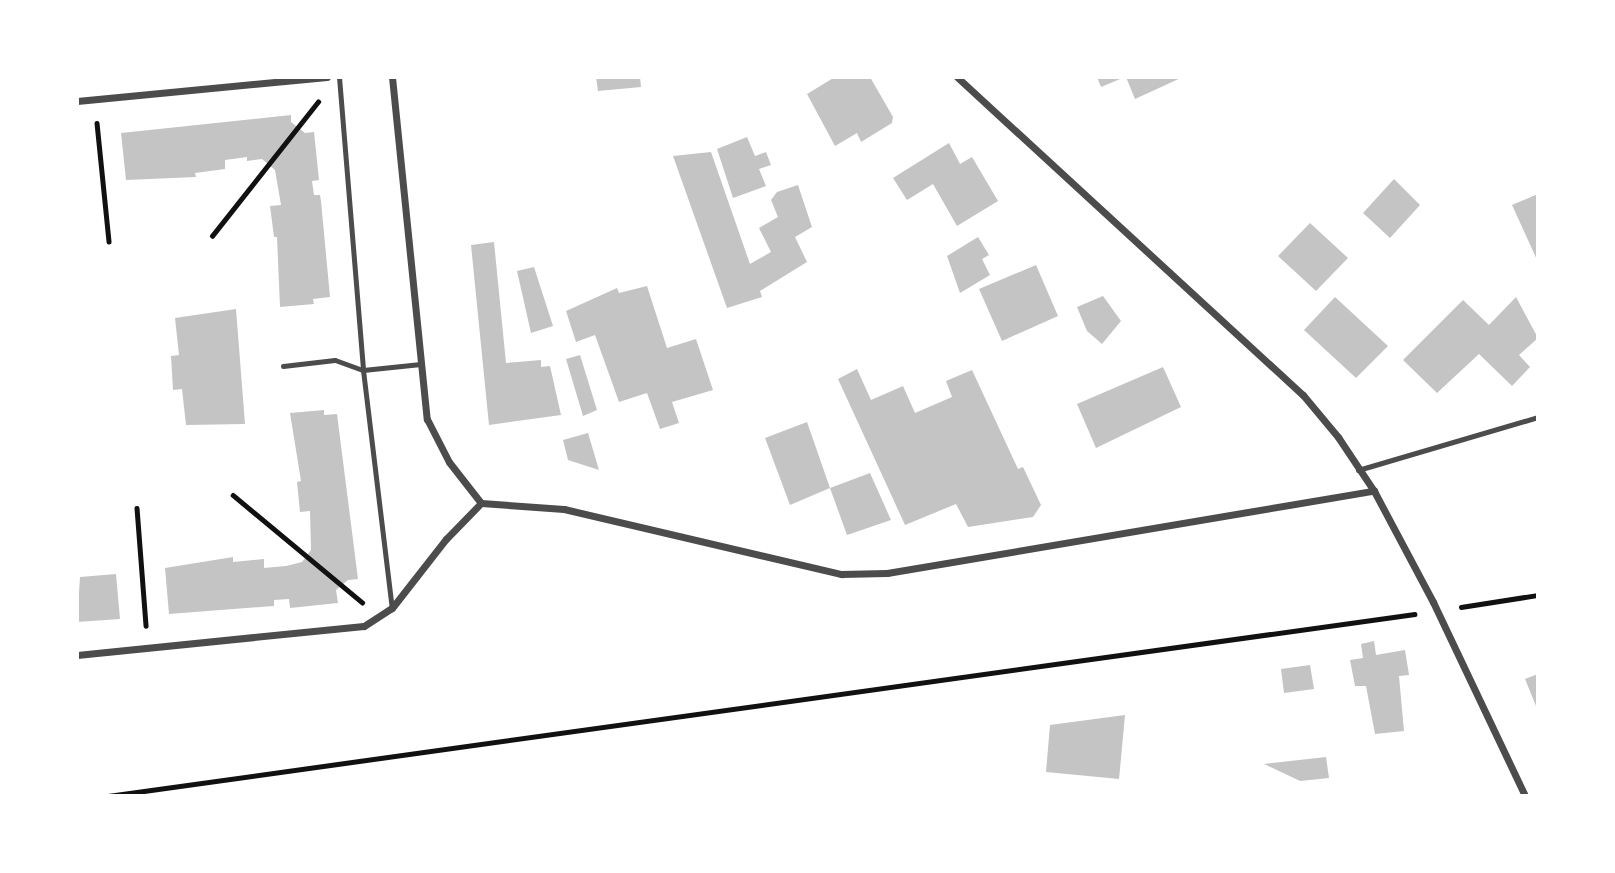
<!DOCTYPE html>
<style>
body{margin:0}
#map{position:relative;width:1615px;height:873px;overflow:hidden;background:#fff;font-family:Commissioner,sans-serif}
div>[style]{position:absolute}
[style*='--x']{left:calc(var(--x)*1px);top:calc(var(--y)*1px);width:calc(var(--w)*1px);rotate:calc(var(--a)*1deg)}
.building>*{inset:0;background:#c4c4c4}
.path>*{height:4.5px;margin:-2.25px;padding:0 2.25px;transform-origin:2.25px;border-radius:2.25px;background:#111}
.service>*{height:5px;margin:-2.5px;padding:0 2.5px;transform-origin:2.5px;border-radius:2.5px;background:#4c4c4c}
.minor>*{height:7px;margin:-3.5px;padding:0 3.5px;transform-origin:3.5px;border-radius:3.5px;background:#4c4c4c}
span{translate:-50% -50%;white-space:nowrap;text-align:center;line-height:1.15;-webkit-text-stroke:5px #fff;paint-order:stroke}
.frame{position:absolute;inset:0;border:79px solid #fff;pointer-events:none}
</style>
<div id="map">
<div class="building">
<i style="clip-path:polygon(596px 77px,640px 77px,641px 87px,598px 91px)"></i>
<i style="clip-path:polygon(835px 77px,870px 77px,893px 117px,892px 123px,861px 142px,857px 133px,835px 146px,807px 94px)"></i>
<i style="clip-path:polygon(1097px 77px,1125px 77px,1101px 87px)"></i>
<i style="clip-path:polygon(1126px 77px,1183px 77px,1135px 99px)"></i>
<i style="clip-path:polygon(291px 115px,291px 122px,305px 133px,314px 132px,319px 180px,312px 181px,314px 195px,320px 195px,321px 201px,330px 297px,313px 299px,314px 304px,280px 307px,277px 237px,274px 237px,270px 206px,281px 205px,275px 170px,262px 159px,247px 161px,247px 157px,225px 160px,225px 169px,195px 173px,196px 177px,126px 180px,121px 133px)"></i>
<i style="clip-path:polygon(747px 137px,755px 156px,766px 152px,771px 165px,759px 169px,766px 186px,733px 198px,717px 149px)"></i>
<i style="clip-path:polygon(949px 143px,960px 164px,972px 157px,998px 201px,957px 226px,933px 184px,907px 200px,893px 178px)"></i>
<i style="clip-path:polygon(711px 152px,750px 264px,771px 252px,759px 228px,778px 217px,771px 200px,777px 192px,798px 185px,812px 227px,795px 237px,807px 262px,760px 291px,762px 297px,727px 308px,673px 156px)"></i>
<i style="clip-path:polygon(1394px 179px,1420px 205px,1390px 238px,1363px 213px)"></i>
<i style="clip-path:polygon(1538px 194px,1538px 262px,1512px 205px)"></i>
<i style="clip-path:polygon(1310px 223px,1348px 258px,1316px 291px,1278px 256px)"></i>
<i style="clip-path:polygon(978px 237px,989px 255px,982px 259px,990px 275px,960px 293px,947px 256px)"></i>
<i style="clip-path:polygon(494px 242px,506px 363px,541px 360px,541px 367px,550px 366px,561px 415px,489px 425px,471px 245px)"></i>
<i style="clip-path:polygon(1036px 265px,1058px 316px,1002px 341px,979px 289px)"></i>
<i style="clip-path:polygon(534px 267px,553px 326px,531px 333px,517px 271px)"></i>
<i style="clip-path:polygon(647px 286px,667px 348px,696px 339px,713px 390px,672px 402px,679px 423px,660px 429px,647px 393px,619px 402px,595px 335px,576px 342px,566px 311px,617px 288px,619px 293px)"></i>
<i style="clip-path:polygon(1103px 296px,1121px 321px,1102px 344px,1087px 331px,1077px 307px)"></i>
<i style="clip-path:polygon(1335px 297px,1388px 346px,1356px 378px,1304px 330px)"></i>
<i style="clip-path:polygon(1516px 297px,1538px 338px,1519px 355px,1530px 367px,1512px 386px,1479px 354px,1437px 393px,1403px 360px,1463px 300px,1489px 325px)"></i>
<i style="clip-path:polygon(236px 309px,245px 424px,186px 425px,182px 389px,173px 390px,171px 356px,179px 355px,175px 318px)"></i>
<i style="clip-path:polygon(580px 355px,597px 410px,583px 416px,566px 359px)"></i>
<i style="clip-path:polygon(1163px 367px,1181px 407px,1096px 448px,1077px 404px)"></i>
<i style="clip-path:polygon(857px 369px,871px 400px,903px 386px,915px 413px,952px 397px,946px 381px,972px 370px,1018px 469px,1023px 467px,1041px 505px,1033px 517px,968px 527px,956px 504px,905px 525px,838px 379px)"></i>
<i style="clip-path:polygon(324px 410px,324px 415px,337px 414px,358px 579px,348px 580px,336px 590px,338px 603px,290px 608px,289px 599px,274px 600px,274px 606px,169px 614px,165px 568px,233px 557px,233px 562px,264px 559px,264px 568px,286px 566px,302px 562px,311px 550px,310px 511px,300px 512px,297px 482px,301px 481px,290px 413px)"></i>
<i style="clip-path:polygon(807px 422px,830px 488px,790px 505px,765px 438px)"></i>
<i style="clip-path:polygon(588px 433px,599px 470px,568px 460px,563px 440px)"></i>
<i style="clip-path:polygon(870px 473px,891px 520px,847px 535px,830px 488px)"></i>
<i style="clip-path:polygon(116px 574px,120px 619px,77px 622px,80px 577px)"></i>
<i style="clip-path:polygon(1374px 641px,1376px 655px,1405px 650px,1409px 675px,1399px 676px,1404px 731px,1375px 734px,1366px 686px,1355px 686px,1350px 660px,1363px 658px,1361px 644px)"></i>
<i style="clip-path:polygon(1310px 665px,1314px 689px,1284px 693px,1281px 669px)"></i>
<i style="clip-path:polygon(1538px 674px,1538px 711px,1525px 679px)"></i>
<i style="clip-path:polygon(1125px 715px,1119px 779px,1046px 772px,1050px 725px)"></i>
<i style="clip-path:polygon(1326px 757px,1329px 778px,1300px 781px,1264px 764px)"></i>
</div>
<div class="path">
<i style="--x:97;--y:123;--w:119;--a:84.2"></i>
<i style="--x:212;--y:236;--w:171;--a:-51.7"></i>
<i style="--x:233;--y:495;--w:168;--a:39.7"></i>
<i style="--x:137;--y:508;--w:118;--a:85.6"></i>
<i style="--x:1461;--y:607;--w:78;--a:-8.9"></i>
<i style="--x:108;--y:796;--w:1319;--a:-7.93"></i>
</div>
<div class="service">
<i style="--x:339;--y:77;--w:294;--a:85.3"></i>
<i style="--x:363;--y:370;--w:240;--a:83.1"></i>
<i style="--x:283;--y:366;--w:52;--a:-6.6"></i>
<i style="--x:335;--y:360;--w:30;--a:20"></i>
<i style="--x:363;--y:370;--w:58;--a:-5.9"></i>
<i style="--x:1358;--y:470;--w:188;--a:-16.4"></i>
</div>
<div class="minor">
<i style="--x:392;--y:77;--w:344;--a:84.2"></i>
<i style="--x:427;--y:419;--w:48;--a:62.9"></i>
<i style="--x:449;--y:462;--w:52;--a:52"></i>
<i style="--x:481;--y:503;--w:83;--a:4.1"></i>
<i style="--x:564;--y:509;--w:285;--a:13.2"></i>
<i style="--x:841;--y:574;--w:46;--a:-1.2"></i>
<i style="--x:887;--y:573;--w:494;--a:-9.6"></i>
<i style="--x:957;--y:77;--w:470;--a:42.6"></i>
<i style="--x:1303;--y:395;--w:55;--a:50.2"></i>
<i style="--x:1338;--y:437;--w:65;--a:56.3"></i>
<i style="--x:1374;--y:491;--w:126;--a:62"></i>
<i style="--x:1433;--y:602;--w:215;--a:64.6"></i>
<i style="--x:77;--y:101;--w:251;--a:-5.5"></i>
<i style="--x:77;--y:655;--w:288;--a:-5.8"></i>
<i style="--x:364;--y:626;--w:33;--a:-33"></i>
<i style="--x:392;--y:608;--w:88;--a:-52"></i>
<i style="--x:446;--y:539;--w:50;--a:-45.8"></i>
</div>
<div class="frame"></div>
</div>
